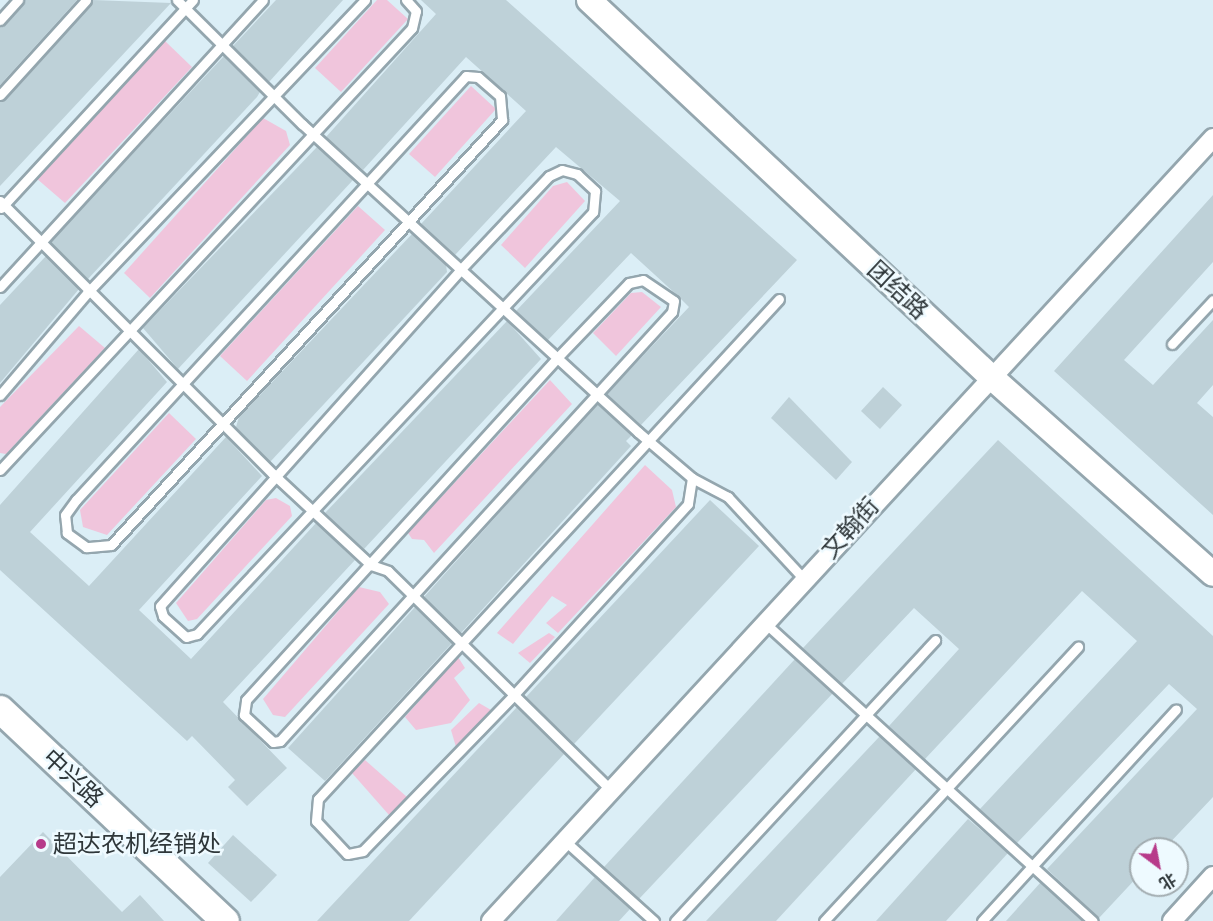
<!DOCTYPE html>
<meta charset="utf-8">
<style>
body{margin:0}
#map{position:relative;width:1213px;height:921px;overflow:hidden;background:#dbeef6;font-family:Jost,"Noto Sans SC",sans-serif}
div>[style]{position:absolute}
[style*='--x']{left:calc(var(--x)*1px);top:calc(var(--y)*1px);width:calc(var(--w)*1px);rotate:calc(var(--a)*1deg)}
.green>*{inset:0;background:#f0c5dc}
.building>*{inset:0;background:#bed1d8}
.roads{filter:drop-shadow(2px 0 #94a6ae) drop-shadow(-2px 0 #94a6ae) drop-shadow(0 2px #94a6ae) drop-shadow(0 -2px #94a6ae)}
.service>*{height:9px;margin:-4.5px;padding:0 4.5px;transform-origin:4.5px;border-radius:4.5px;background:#fff}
.minor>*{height:18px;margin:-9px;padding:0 9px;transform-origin:9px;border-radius:9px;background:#fff}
.tertiary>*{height:24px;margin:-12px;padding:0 12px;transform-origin:12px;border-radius:12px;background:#fff}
.secondary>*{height:27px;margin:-13.5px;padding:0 13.5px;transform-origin:13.5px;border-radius:13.5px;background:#fff}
.dots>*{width:16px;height:16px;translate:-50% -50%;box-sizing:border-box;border:3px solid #eefaff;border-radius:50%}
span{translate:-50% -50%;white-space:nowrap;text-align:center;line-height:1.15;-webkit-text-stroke:5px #eefaff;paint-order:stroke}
.street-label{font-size:24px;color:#2f373a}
.poi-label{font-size:24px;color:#2f373a}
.left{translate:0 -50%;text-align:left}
.north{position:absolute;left:1129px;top:837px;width:60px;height:60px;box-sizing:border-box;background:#eefaff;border:2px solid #a2acb0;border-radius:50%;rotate:148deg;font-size:16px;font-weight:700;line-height:24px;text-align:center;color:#2f373a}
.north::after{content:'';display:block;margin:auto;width:21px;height:27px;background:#b73b8a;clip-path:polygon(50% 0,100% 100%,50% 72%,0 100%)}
</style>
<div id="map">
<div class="green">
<i style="clip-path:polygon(377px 0,387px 0,408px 19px,341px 92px,315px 68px)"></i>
<i style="clip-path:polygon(165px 41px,192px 67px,65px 203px,36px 178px)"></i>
<i style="clip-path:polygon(471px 86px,496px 109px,435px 177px,409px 154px)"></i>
<i style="clip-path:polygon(263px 118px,286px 131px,290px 145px,150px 298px,124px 273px)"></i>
<i style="clip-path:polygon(567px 182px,585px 201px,525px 268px,501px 245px,553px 186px)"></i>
<i style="clip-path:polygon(358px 206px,385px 230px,247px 381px,220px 356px)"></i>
<i style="clip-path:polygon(642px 292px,661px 307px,616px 356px,593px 333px,631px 293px)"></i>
<i style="clip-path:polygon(79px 326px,105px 348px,6px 454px,0 453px,0 407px)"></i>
<i style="clip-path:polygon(550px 380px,572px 404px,434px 553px,424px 540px,412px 539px,408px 533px)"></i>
<i style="clip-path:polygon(169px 413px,196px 439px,107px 535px,83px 527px,80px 510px)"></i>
<i style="clip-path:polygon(645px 465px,672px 490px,676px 507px,558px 633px,546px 623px,567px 605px,552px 596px,513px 644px,497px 633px)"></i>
<i style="clip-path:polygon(276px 498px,290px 506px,292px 516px,197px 619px,188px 621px,176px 603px,266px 500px)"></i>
<i style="clip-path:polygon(359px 587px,380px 592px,389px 604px,285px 717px,273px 715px,263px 699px)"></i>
<i style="clip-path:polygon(549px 633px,555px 637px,530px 663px,518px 653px)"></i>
<i style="clip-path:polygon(458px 657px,465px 668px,454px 678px,470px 700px,451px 723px,416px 730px,405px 717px)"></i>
<i style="clip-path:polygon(479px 703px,491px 710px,456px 747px,451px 730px)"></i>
<i style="clip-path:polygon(365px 760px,407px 797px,389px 815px,352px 773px)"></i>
</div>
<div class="building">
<i style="clip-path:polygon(25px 0,77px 0,0 85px,0 27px)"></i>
<i style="clip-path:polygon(93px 0,171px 3px,0 186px,0 102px)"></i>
<i style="clip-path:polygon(276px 0,343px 0,269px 82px,233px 46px)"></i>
<i style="clip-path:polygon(421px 0,506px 0,797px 260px,641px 425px,607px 394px,689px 307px,678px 296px,631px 253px,548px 340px,516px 311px,620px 201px,556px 147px,455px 255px,421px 224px,526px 111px,504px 91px,466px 57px,363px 170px,326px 137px,436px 14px)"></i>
<i style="clip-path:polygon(224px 56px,260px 92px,257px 97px,88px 279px,50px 242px)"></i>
<i style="clip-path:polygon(317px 147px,353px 180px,178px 369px,143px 328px)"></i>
<i style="clip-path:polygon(1213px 195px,1213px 262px,1124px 360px,1153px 385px,1213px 320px,1213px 385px,1197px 403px,1213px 417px,1213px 515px,1054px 371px)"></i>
<i style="clip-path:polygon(412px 234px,446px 265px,447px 272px,270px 462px,236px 427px,239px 417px)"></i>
<i style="clip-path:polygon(46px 256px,79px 289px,0 383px,0 305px)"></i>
<i style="clip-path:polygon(507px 321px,541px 359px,364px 549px,325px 513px)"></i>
<i style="clip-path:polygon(139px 349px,167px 382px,30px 532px,89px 586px,226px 437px,262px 476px,139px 610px,191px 659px,316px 523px,355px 560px,223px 702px,287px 768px,247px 806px,228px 787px,235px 780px,192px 736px,187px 741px,0 570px,0 505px)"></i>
<i style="clip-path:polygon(883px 387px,902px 405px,880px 429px,861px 411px)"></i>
<i style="clip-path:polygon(789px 397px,852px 462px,836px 480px,771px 418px)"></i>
<i style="clip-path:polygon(597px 404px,632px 435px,626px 441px,631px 446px,461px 633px,424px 597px)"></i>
<i style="clip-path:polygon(998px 440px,1213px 636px,1213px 797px,1164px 849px,1141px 849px,1141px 873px,1099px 918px,1047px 869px,1197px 709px,1169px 684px,1017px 843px,980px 809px,1137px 641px,1082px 591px,925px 759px,889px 726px,959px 649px,914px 608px,842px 684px,803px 648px)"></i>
<i style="clip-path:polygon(710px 500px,759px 546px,574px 744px,526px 697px)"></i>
<i style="clip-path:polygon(415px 607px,452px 643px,325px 781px,288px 748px)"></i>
<i style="clip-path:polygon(795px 659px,833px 693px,639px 899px,604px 867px)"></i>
<i style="clip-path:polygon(517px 707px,564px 754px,409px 921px,317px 921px)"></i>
<i style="clip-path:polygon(880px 736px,916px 769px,776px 921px,706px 921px)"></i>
<i style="clip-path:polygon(968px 819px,1008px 853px,946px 921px,876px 921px)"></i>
<i style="clip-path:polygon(43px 832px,122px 912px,140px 895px,164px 921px,0 921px,0 877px)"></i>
<i style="clip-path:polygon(233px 835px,277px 875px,251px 902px,208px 863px)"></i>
<i style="clip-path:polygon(595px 877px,630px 909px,619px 921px,556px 921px)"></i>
<i style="clip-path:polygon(1041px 882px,1083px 921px,1006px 921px)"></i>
</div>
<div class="roads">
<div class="service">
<i style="--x:177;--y:0;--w:176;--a:44.8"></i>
<i style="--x:302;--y:124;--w:456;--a:42.5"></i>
<i style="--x:638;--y:432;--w:71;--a:40.4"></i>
<i style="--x:692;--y:478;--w:41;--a:27.8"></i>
<i style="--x:728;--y:497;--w:112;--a:47.2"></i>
<i style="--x:0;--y:20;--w:27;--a:-48"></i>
<i style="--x:466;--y:76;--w:12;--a:5"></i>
<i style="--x:478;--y:77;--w:29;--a:41"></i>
<i style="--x:500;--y:96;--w:24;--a:85"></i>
<i style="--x:502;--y:120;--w:577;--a:132.61"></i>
<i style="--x:111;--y:545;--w:25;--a:175"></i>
<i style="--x:86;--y:547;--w:24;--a:-144"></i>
<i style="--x:67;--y:533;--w:18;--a:-96"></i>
<i style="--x:65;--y:515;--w:19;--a:-54"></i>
<i style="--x:76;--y:500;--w:576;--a:-47.39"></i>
<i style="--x:0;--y:95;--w:128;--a:-47.8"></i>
<i style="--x:562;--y:170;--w:16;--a:15"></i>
<i style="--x:577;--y:174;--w:25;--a:43"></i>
<i style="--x:595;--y:191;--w:21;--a:95"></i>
<i style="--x:593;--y:212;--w:579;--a:133.18"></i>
<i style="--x:197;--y:634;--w:11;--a:165"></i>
<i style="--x:186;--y:637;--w:31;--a:-138"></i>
<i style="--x:163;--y:616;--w:10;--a:-107"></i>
<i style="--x:160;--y:606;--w:452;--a:-48.2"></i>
<i style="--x:461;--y:269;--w:128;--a:-46.6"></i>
<i style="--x:549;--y:176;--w:14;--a:-25"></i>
<i style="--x:0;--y:201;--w:386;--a:45"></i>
<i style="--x:273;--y:474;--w:134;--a:42.9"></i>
<i style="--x:371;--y:565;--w:18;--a:19"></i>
<i style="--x:388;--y:571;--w:311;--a:44.5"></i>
<i style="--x:1;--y:208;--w:283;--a:-47.3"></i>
<i style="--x:643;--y:280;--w:37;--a:34"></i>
<i style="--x:674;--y:301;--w:11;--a:100"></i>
<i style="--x:672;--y:312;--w:581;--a:132.42"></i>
<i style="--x:280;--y:741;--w:7;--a:172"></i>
<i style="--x:273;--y:742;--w:40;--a:-137"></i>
<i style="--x:244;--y:715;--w:15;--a:-82"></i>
<i style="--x:246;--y:700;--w:462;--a:-47.7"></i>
<i style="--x:557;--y:358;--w:104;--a:-46.2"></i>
<i style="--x:629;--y:283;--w:14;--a:-12"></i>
<i style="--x:0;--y:287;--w:389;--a:-47.5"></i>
<i style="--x:1172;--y:344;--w:60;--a:-47"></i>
<i style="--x:0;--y:395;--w:134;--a:-49.5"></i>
<i style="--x:87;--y:293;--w:404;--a:-46.5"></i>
<i style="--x:0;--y:470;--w:604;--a:-47.01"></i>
<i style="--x:412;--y:28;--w:17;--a:-77"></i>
<i style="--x:416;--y:11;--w:15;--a:-132"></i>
<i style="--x:692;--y:478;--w:26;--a:99"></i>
<i style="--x:688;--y:504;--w:261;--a:132.4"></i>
<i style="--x:512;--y:697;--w:214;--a:134.1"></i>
<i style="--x:363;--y:851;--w:16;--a:169"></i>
<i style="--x:347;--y:854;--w:45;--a:-133.2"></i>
<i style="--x:316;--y:821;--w:22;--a:-85"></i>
<i style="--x:318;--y:799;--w:680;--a:-47.32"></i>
<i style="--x:765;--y:623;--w:443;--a:42.3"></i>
<i style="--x:565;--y:841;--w:120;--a:42"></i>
<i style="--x:675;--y:921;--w:383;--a:-47.2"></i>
<i style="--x:824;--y:921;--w:374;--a:-47.2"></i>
<i style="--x:982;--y:921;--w:287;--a:-47.5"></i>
</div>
<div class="minor">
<i style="--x:491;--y:921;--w:1065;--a:-47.32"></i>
<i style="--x:1172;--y:921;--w:61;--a:-47.7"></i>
</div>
<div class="tertiary">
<i style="--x:589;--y:0;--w:550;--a:43.16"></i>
<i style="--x:990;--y:376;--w:298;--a:41.6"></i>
</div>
<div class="secondary">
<i style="--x:0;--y:709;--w:309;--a:43.3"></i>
</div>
</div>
<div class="dots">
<i style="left:41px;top:844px;background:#b73b8a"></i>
</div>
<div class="street-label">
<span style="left:898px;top:290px;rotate:43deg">团结路</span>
<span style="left:850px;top:528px;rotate:-48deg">文翰街</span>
<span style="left:73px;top:778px;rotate:43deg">中兴路</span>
</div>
<div class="poi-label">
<span class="left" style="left:53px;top:844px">超达农机经销处</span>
</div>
<div class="north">北</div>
</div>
